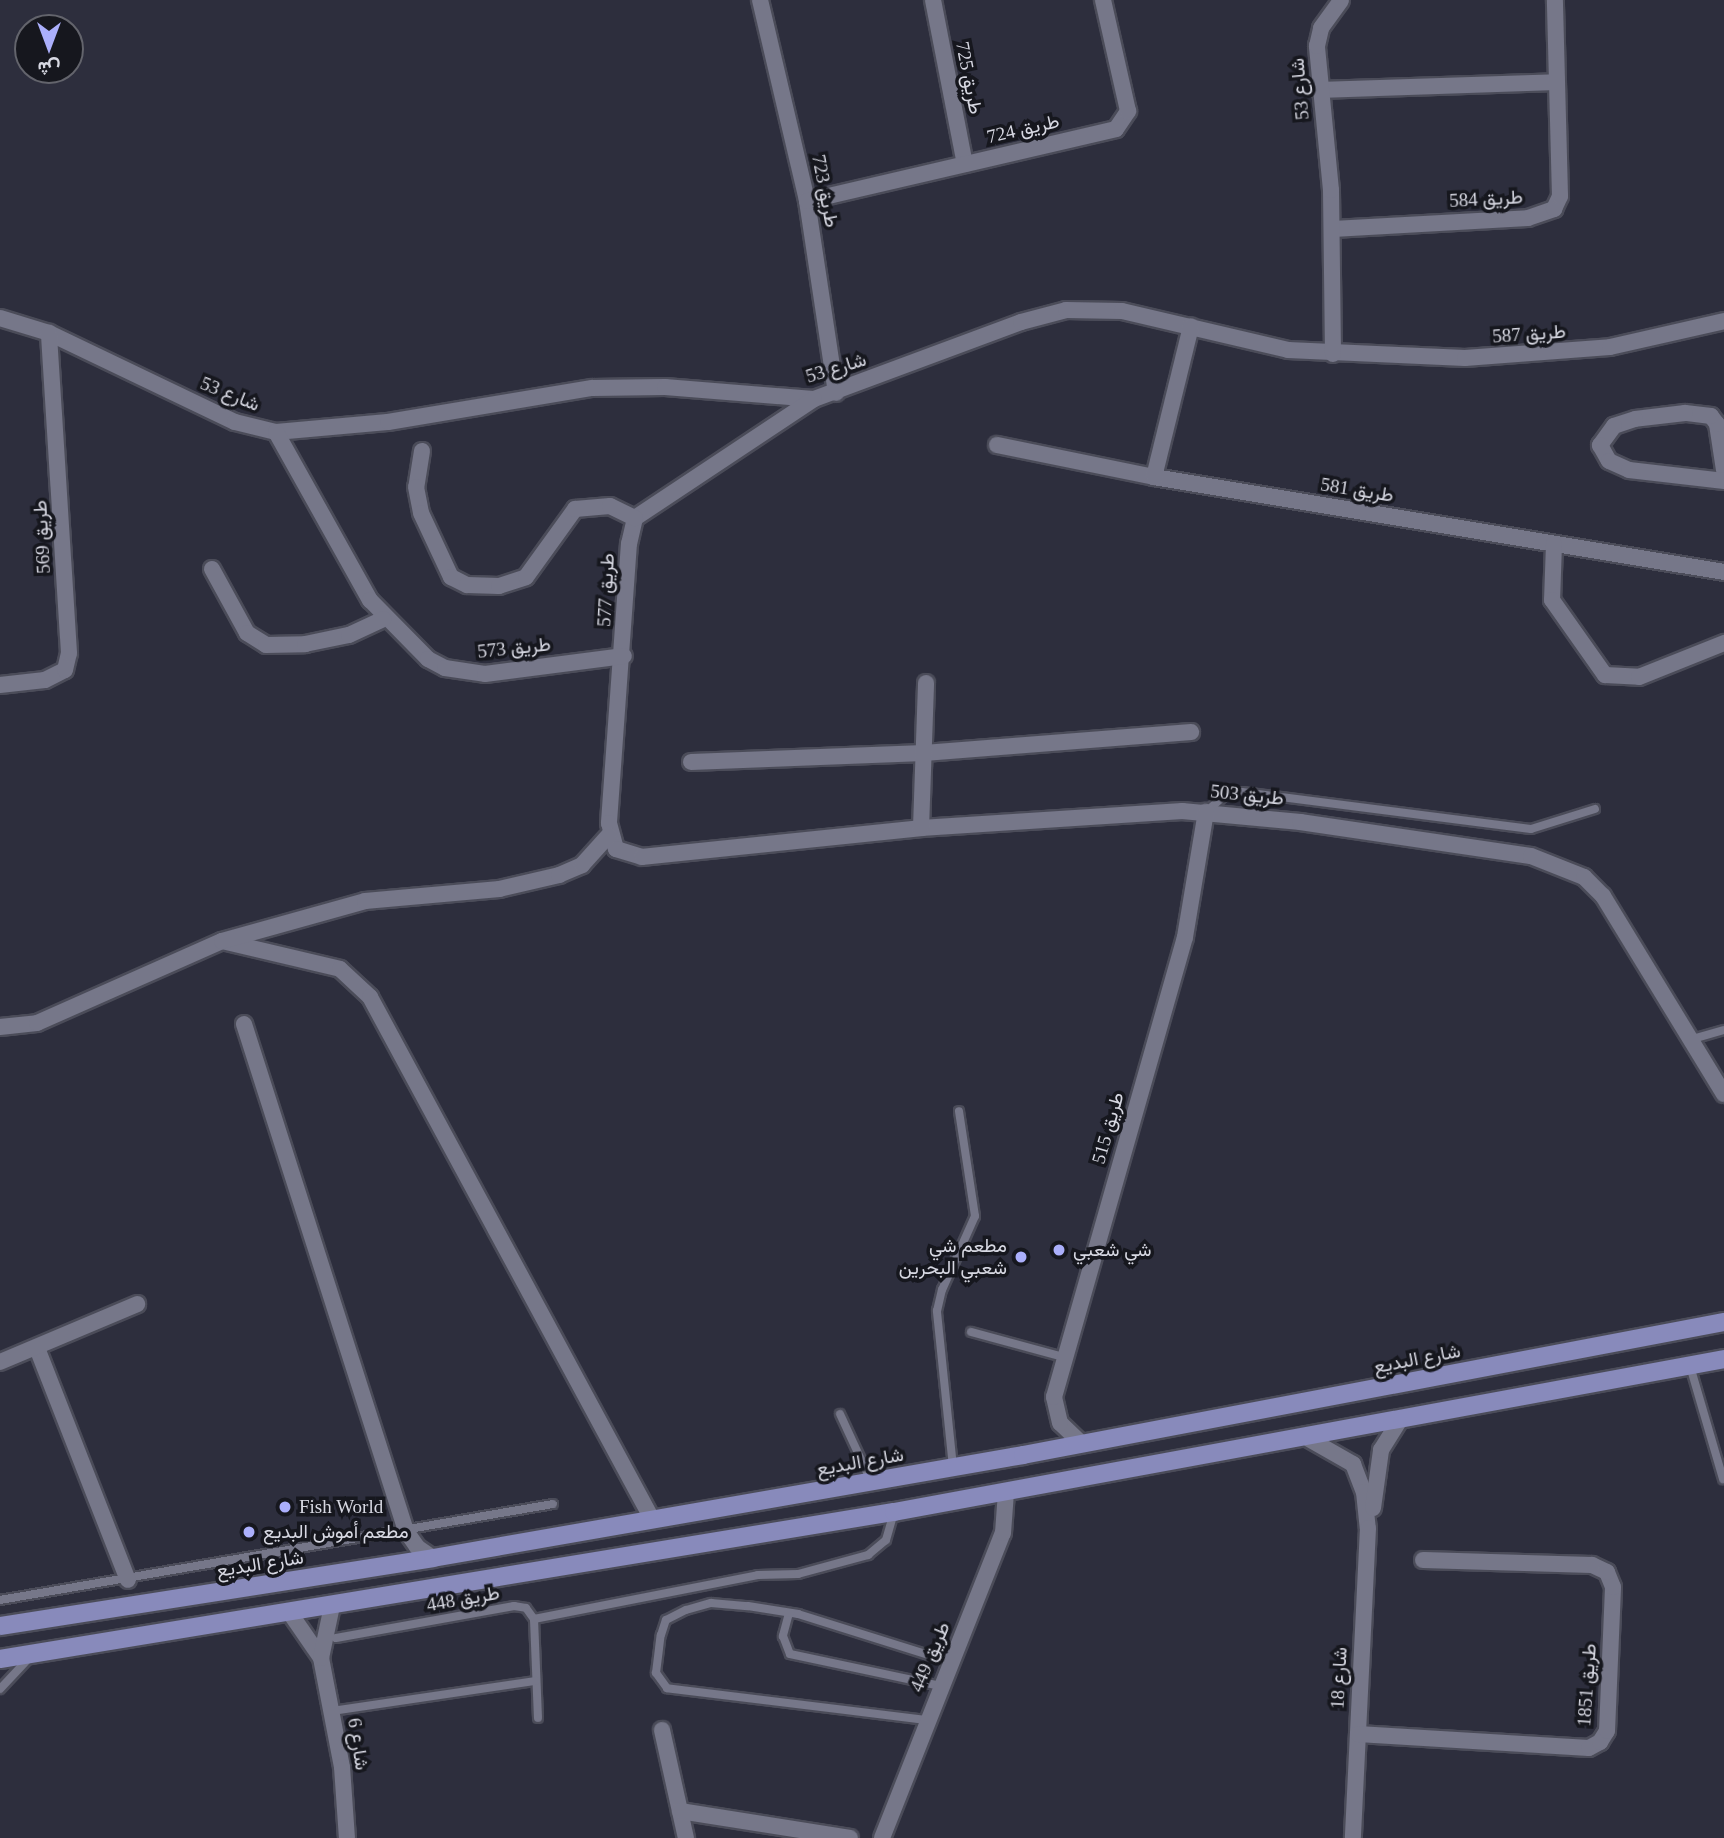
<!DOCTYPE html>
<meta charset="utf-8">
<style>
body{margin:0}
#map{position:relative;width:1724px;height:1838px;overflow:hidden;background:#2d2e3d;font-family:"Times New Roman",Vazirmatn,serif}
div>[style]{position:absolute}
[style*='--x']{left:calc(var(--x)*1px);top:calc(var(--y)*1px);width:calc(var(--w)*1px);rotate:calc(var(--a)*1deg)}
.roads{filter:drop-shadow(2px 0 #4b4c59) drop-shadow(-2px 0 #4b4c59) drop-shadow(0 2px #4b4c59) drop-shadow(0 -2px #4b4c59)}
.service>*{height:8px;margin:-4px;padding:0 4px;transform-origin:4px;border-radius:4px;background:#767789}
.minor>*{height:16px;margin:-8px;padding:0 8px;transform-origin:8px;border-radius:8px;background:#767789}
.primary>*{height:18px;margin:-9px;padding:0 9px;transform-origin:9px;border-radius:9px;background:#888abb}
.dots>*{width:19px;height:19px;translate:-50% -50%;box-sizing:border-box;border:4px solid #16171e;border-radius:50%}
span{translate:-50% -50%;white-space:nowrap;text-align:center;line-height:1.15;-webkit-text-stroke:7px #16171e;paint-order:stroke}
.street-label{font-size:19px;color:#d7d8e2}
.poi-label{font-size:19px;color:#d7d8e2}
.right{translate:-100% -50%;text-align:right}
.left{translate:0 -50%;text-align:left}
.north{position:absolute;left:14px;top:14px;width:70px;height:70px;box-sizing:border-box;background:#16171e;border:2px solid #63646c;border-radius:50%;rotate:180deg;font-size:19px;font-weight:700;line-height:28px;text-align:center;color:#d7d8e2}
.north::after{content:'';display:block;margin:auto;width:24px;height:32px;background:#abaffb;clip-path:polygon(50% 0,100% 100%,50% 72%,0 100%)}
</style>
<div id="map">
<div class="roads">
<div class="service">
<i style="--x:1206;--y:812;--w:24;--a:-42"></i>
<i style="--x:1224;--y:796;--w:18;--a:-13"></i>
<i style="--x:1242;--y:792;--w:291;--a:7.3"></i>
<i style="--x:1531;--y:829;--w:67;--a:-17.4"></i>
<i style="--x:1689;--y:1040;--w:36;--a:-16"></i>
<i style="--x:971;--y:1332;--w:95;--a:15.2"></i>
<i style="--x:1690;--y:1366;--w:118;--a:73.7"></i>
<i style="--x:840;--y:1414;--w:74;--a:65.2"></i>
<i style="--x:953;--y:1467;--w:157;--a:-95.9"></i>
<i style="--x:937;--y:1311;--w:22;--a:-77"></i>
<i style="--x:942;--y:1290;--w:81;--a:-66"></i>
<i style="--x:975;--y:1216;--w:106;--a:-98.7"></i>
<i style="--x:0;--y:1600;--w:561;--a:-9.85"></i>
<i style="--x:789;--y:1613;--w:24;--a:105"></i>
<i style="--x:783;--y:1636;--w:19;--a:69"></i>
<i style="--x:790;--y:1654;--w:154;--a:12"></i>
<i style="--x:534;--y:1619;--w:228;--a:-11.1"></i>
<i style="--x:758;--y:1575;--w:40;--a:-1.4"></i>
<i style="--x:798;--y:1574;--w:73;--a:-15.2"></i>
<i style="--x:868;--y:1555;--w:23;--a:-40"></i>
<i style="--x:886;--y:1540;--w:29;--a:-74"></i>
<i style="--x:336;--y:1638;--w:181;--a:-10.2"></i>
<i style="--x:514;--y:1606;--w:12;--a:9"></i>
<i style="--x:526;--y:1608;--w:14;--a:54"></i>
<i style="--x:534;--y:1619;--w:99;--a:87.7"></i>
<i style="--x:0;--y:1689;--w:45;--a:-46.8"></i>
<i style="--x:332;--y:1711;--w:206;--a:-8.4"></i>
<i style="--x:926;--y:1720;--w:261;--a:-173"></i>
<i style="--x:667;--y:1688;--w:19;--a:-126"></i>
<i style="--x:656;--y:1673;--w:38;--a:-83"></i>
<i style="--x:661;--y:1635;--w:16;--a:-72"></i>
<i style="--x:666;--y:1620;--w:22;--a:-27"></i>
<i style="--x:686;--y:1610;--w:26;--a:-16"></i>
<i style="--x:711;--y:1603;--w:37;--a:5"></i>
<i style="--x:748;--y:1606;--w:51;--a:9.1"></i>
<i style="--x:798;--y:1614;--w:160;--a:17.4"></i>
</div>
<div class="minor">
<i style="--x:760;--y:0;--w:206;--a:76.8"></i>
<i style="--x:807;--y:201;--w:194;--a:81.4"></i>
<i style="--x:933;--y:0;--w:167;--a:79"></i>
<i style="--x:1319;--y:90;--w:237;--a:-1.9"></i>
<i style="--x:807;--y:201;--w:317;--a:-13.1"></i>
<i style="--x:1116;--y:129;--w:22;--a:-56"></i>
<i style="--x:1128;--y:111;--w:114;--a:-102.7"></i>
<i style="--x:1333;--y:229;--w:195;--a:-3.2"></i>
<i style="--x:1528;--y:218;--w:28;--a:-19"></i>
<i style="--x:1554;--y:209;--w:14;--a:-65"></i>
<i style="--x:1560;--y:196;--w:196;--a:-91.5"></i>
<i style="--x:0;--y:318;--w:51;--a:17"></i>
<i style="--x:49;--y:333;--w:206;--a:25.6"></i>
<i style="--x:235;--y:422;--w:42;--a:13.7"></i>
<i style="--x:276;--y:432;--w:112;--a:-5.1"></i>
<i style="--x:388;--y:422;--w:207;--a:-9.5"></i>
<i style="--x:592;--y:388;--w:73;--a:-0.8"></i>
<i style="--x:665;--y:387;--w:149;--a:4.6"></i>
<i style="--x:814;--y:399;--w:221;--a:-20.4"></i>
<i style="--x:1021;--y:322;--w:47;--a:-14.9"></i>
<i style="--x:1066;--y:310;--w:56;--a:1"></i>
<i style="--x:1122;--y:311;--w:171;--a:13.2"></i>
<i style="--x:1288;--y:350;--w:177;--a:2.6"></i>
<i style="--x:1465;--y:358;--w:145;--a:-4.3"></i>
<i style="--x:1610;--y:347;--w:117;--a:-12.8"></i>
<i style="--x:1333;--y:354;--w:164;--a:-90.7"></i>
<i style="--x:1331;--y:190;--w:145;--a:-95.6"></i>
<i style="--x:1317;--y:46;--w:18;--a:-77"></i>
<i style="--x:1321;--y:28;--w:34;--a:-54"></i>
<i style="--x:814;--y:399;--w:215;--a:146.4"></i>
<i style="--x:635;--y:518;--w:26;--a:103"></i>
<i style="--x:629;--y:543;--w:281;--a:94.1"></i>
<i style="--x:609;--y:823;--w:27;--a:75"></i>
<i style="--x:616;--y:849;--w:27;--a:17"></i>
<i style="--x:642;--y:857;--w:281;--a:-5.9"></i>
<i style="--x:921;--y:828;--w:262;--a:-3.7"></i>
<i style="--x:1182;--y:811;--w:119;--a:5.3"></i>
<i style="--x:1300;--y:822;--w:233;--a:8.4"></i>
<i style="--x:1531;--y:856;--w:57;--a:21.6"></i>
<i style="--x:1584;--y:877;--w:27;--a:45"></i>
<i style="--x:1603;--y:896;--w:232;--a:58.6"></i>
<i style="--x:276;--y:432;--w:193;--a:60.8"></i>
<i style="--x:370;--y:600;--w:83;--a:45.5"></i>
<i style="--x:428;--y:659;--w:19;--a:28"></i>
<i style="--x:445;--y:668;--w:40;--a:8.5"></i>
<i style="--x:485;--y:674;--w:140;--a:-7.4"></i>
<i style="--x:997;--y:445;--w:160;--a:11.5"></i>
<i style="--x:1154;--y:477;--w:578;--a:9.46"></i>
<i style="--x:422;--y:451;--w:36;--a:99"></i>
<i style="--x:416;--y:487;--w:26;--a:79"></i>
<i style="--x:421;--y:513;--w:71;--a:64.9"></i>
<i style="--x:451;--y:577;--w:18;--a:27"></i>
<i style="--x:467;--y:585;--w:32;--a:2"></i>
<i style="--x:499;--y:586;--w:28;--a:-18"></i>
<i style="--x:526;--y:577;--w:84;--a:-54.2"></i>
<i style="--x:575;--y:509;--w:35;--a:-5"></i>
<i style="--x:610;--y:506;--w:28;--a:26"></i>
<i style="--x:1724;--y:470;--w:47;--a:-98.7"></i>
<i style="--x:1717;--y:424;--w:10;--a:-127"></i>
<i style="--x:1711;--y:416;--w:26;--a:-173"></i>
<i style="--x:1685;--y:413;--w:50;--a:173.2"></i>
<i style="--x:1635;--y:419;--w:22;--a:162"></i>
<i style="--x:1614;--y:426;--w:24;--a:126"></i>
<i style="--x:1600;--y:445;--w:18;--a:61"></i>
<i style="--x:1609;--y:461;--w:22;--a:24"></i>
<i style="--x:1629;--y:470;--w:96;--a:6.6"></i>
<i style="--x:1154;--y:477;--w:155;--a:-76.2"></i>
<i style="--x:1554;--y:544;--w:56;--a:92"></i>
<i style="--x:1552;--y:600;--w:92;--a:54.8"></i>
<i style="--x:1605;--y:675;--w:34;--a:3"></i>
<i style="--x:1639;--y:677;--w:92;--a:-21.8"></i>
<i style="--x:212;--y:569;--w:73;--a:61.3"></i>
<i style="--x:247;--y:633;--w:22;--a:32"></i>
<i style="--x:266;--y:645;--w:39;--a:-1"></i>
<i style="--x:305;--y:644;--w:45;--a:-11.6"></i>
<i style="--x:349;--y:635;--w:38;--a:-25"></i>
<i style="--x:0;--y:685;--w:45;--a:-6.3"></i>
<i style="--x:45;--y:680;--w:22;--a:-27"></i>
<i style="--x:65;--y:670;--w:17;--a:-77"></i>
<i style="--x:69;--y:653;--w:321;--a:-93.6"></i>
<i style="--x:691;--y:762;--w:233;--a:-2.2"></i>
<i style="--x:924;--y:753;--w:268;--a:-4.5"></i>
<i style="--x:921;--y:828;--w:145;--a:-88"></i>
<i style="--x:222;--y:941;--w:121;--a:13.3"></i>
<i style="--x:340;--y:969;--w:41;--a:43"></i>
<i style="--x:370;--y:997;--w:593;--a:61.62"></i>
<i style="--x:244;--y:1024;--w:532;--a:72.28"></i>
<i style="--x:406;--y:1531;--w:19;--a:55"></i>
<i style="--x:417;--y:1547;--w:19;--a:35"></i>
<i style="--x:0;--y:1027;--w:37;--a:-6"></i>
<i style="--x:37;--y:1023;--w:202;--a:-23.9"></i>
<i style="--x:222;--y:941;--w:148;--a:-15.6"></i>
<i style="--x:365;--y:901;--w:135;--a:-5.1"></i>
<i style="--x:499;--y:889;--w:62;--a:-13.1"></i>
<i style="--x:559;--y:875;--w:25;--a:-23"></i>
<i style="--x:582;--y:865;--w:40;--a:-48"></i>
<i style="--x:37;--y:1348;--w:249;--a:68.6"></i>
<i style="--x:0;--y:1362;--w:149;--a:-22.9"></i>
<i style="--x:1309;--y:1439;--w:51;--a:29.6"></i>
<i style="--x:1353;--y:1464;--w:30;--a:69"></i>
<i style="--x:1364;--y:1492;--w:36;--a:84"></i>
<i style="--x:1368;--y:1528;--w:310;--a:92.8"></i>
<i style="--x:1082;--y:1444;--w:30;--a:-136"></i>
<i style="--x:1060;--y:1423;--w:27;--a:-103"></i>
<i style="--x:1054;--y:1397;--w:478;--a:-74.1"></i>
<i style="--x:1185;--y:937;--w:127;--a:-80.5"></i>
<i style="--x:1373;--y:1508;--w:59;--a:-82.1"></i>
<i style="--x:1381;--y:1450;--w:34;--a:-58"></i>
<i style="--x:290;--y:1613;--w:55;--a:55.4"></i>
<i style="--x:321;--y:1658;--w:111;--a:79.1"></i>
<i style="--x:342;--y:1767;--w:71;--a:86"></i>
<i style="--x:321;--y:1658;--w:53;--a:-78.1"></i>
<i style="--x:662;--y:1730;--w:111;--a:77.5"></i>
<i style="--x:1358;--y:1734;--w:231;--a:3.5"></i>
<i style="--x:1589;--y:1748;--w:13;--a:-29"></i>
<i style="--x:1600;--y:1742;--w:13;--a:-58"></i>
<i style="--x:1607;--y:1731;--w:144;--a:-87.6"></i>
<i style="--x:1613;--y:1587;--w:16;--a:-112"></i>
<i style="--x:1607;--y:1572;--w:17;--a:-155"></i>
<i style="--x:1592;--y:1565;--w:169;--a:-178.3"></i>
<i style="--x:680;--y:1811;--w:172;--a:9"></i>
<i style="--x:882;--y:1838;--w:328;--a:-68.4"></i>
<i style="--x:1003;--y:1533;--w:41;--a:-85.8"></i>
</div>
<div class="primary">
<i style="--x:0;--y:1626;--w:438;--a:-8.9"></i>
<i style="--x:433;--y:1558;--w:599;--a:-9.9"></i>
<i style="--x:1023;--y:1455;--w:714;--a:-10.74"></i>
<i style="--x:0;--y:1659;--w:906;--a:-9.34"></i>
<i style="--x:894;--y:1512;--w:844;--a:-10.44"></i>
</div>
</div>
<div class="dots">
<i style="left:1059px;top:1250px;background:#abaffb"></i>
<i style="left:1021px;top:1257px;background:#abaffb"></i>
<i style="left:285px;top:1507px;background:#abaffb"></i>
<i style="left:249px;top:1532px;background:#abaffb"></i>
</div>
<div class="street-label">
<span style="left:969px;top:78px;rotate:79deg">طريق 725</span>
<span style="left:1300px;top:89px;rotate:-95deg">شارع 53</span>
<span style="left:1023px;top:129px;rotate:-13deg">طريق 724</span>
<span style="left:825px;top:191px;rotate:79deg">طريق 723</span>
<span style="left:1486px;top:199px;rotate:-3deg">طريق 584</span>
<span style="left:1529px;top:334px;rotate:-4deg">طريق 587</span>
<span style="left:836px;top:368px;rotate:-17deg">شارع 53</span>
<span style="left:230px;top:394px;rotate:22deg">شارع 53</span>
<span style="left:1357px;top:490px;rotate:9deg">طريق 581</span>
<span style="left:42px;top:537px;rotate:-93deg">طريق 569</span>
<span style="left:606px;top:590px;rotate:-87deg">طريق 577</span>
<span style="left:514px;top:648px;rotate:-6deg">طريق 573</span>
<span style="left:1247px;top:795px;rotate:6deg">طريق 503</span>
<span style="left:1108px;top:1128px;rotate:-74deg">طريق 515</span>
<span style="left:1417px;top:1359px;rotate:-11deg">شارع البديع</span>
<span style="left:860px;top:1462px;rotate:-10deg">شارع البديع</span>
<span style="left:260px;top:1564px;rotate:-9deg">شارع البديع</span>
<span style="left:463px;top:1599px;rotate:-10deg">طريق 448</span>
<span style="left:930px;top:1657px;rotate:-67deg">طريق 449</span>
<span style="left:1339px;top:1678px;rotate:-87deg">شارع 18</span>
<span style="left:1587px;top:1685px;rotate:-86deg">طريق 1851</span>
<span style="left:358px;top:1744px;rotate:81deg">شارع 6</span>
</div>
<div class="poi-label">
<span class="right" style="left:1007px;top:1257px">مطعم شي<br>شعبي البحرين</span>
<span class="left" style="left:1073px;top:1250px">شي شعبي</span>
<span class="left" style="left:299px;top:1507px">Fish World</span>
<span class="left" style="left:263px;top:1532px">مطعم أموش البديع</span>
</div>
<div class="north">ش</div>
</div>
